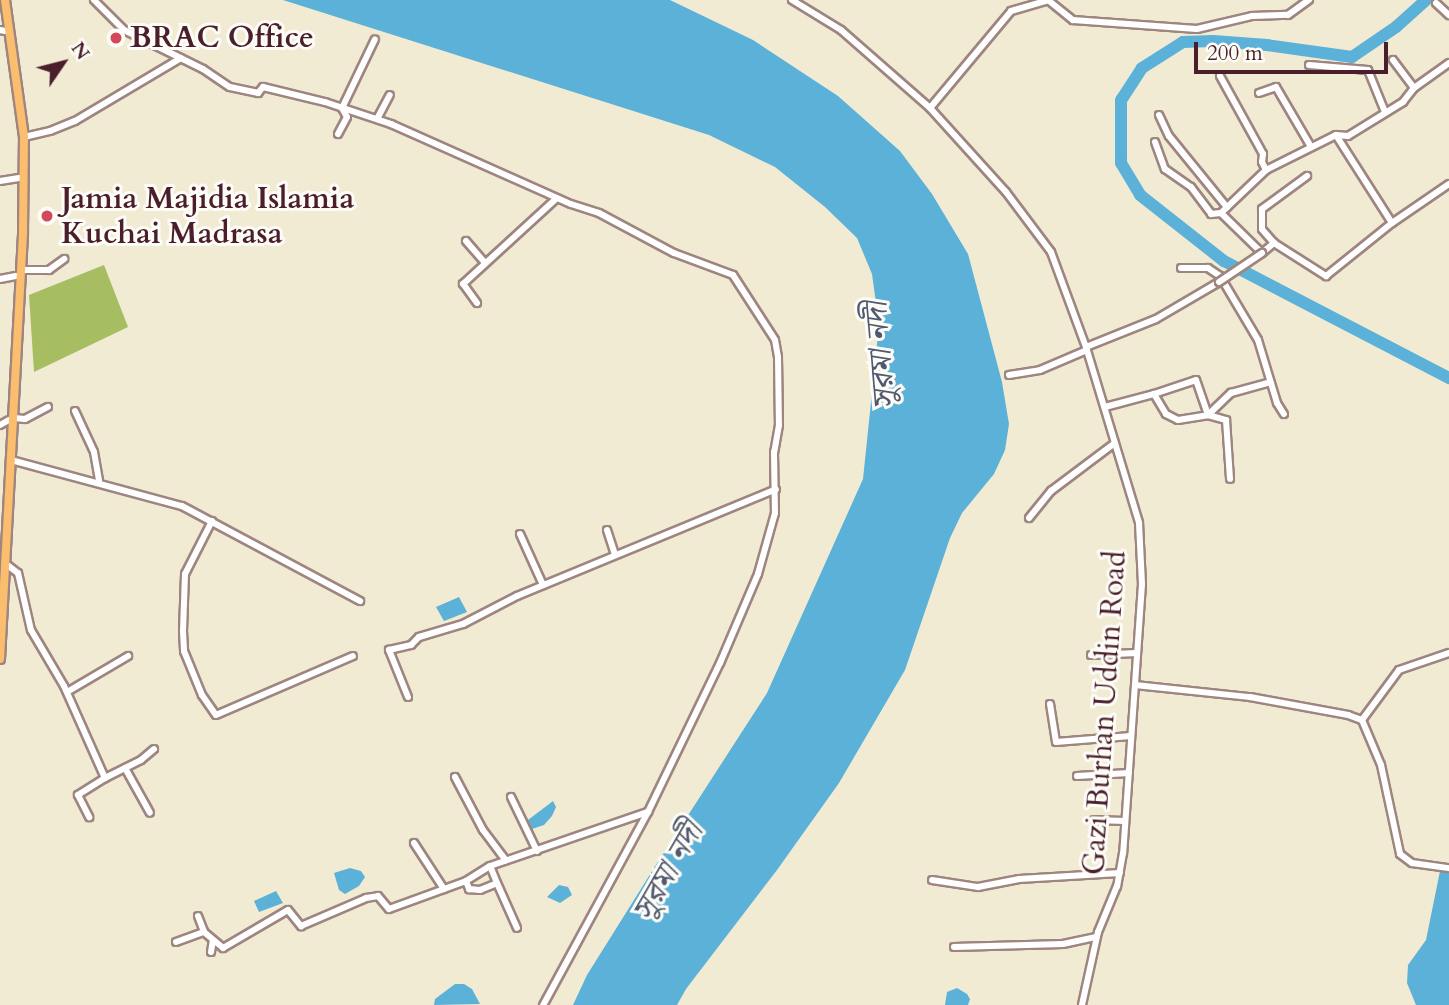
<!DOCTYPE html>
<meta charset="utf-8">
<style>
body{margin:0}
#map{position:relative;width:1449px;height:1005px;overflow:hidden;background:#f1ebd4;font-family:Cardo,"Noto Serif Bengali",serif}
div>[style]{position:absolute}
[style*='--x']{left:calc(var(--x)*1px);top:calc(var(--y)*1px);width:calc(var(--w)*1px);rotate:calc(var(--a)*1deg)}
.green>*{inset:0;background:#a7bd62}
.water>*{inset:0;background:#5bb1d8}
.river>*{height:12px;margin:-6px;padding:0 6px;transform-origin:6px;border-radius:6px;background:#5bb1d8}
.roads{filter:drop-shadow(2px 0 #9e8580) drop-shadow(-2px 0 #9e8580) drop-shadow(0 2px #9e8580) drop-shadow(0 -2px #9e8580)}
.minor>*{height:6px;margin:-3px;padding:0 3px;transform-origin:3px;border-radius:3px;background:#fff}
.major>*{height:8px;margin:-4px;padding:0 4px;transform-origin:4px;border-radius:4px;background:#fbbd6e}
.bridges{filter:drop-shadow(2px 0 #9e8580) drop-shadow(-2px 0 #9e8580) drop-shadow(0 2px #9e8580) drop-shadow(0 -2px #9e8580)}
.minor-bridge>*{height:6px;margin:-3px;padding:0 3px;transform-origin:3px;border-radius:3px;background:#fff}
.dots>*{width:19px;height:19px;translate:-50% -50%;box-sizing:border-box;border:4px solid #fdfcf7;border-radius:50%}
span{translate:-50% -50%;white-space:nowrap;text-align:center;line-height:1.15;-webkit-text-stroke:6px #fdfcf7;paint-order:stroke}
.poi-label{font-size:30px;color:#4a1f2b;font-weight:700}
.left{translate:0 -50%;text-align:left}
.street-label{font-size:30px;color:#4a1f2b}
.water-label{font-size:32px;color:#515970;font-style:italic}
.north{position:absolute;left:28px;top:28px;width:70px;height:70px;-webkit-text-stroke:5px #fdfcf7;paint-order:stroke;rotate:55deg;font-size:19px;font-weight:700;line-height:28px;text-align:center;color:#4a1f2b}
.north::after{content:'';display:block;margin:auto;width:24px;height:32px;background:#4a1f2b;clip-path:polygon(50% 0,100% 100%,50% 72%,0 100%)}
.scale{position:absolute;left:1194px;top:42px;width:194px;height:32px;box-sizing:border-box;border:4px solid #4a1f2b;border-top:0;padding-left:9px;font-size:21px;line-height:24px;white-space:nowrap;color:#4a1f2b;-webkit-text-stroke:5px #fdfcf7;paint-order:stroke}
</style>
<div id="map">
<div class="green">
<i style="clip-path:polygon(104px 265px,128px 327px,34px 372px,29px 295px)"></i>
</div>
<div class="water">
<i style="clip-path:polygon(283px 0,670px 0,753px 40px,838px 96px,900px 151px,932px 194px,968px 254px,1002px 382px,1009px 424px,1005px 450px,994px 474px,962px 513px,950px 538px,905px 670px,839px 783px,777px 870px,686px 989px,677px 1005px,573px 1005px,587px 975px,654px 868px,767px 693px,863px 479px,879px 325px,872px 274px,857px 238px,825px 207px,775px 167px,709px 135px)"></i>
<i style="clip-path:polygon(459px 597px,467px 612px,444px 621px,436px 607px)"></i>
<i style="clip-path:polygon(553px 801px,556px 807px,552px 816px,544px 825px,532px 829px,528px 820px)"></i>
<i style="clip-path:polygon(350px 868px,361px 871px,365px 877px,359px 886px,345px 894px,339px 890px,334px 873px)"></i>
<i style="clip-path:polygon(1440px 871px,1449px 872px,1449px 1005px,1416px 1005px,1407px 983px,1408px 965px,1426px 940px)"></i>
<i style="clip-path:polygon(559px 885px,568px 887px,572px 895px,560px 903px,547px 897px)"></i>
<i style="clip-path:polygon(276px 891px,283px 903px,259px 912px,254px 901px)"></i>
<i style="clip-path:polygon(455px 984px,464px 984px,472px 989px,480px 1004px,434px 1005px,435px 999px)"></i>
<i style="clip-path:polygon(957px 988px,967px 994px,970px 999px,968px 1005px,945px 1005px,947px 992px)"></i>
</div>
<div class="river">
<i style="--x:1426;--y:0;--w:40;--a:138"></i>
<i style="--x:1396;--y:27;--w:53;--a:145.7"></i>
<i style="--x:1352;--y:57;--w:86;--a:-172"></i>
<i style="--x:1267;--y:45;--w:54;--a:-175.8"></i>
<i style="--x:1213;--y:41;--w:30;--a:178"></i>
<i style="--x:1183;--y:42;--w:49;--a:147.6"></i>
<i style="--x:1142;--y:68;--w:38;--a:123"></i>
<i style="--x:1121;--y:100;--w:63;--a:90"></i>
<i style="--x:1121;--y:163;--w:37;--a:59"></i>
<i style="--x:1140;--y:195;--w:107;--a:38.2"></i>
<i style="--x:1224;--y:261;--w:254;--a:27.5"></i>
</div>
<div class="roads">
<div class="minor">
<i style="--x:94;--y:0;--w:42;--a:45"></i>
<i style="--x:124;--y:30;--w:88;--a:26.3"></i>
<i style="--x:203;--y:69;--w:32;--a:34"></i>
<i style="--x:230;--y:87;--w:29;--a:12"></i>
<i style="--x:258;--y:93;--w:8;--a:-50"></i>
<i style="--x:263;--y:87;--w:64;--a:13.6"></i>
<i style="--x:325;--y:102;--w:70;--a:18.4"></i>
<i style="--x:391;--y:124;--w:197;--a:24"></i>
<i style="--x:571;--y:204;--w:29;--a:18"></i>
<i style="--x:599;--y:213;--w:85;--a:28.1"></i>
<i style="--x:674;--y:253;--w:63;--a:20.4"></i>
<i style="--x:733;--y:275;--w:77;--a:57.1"></i>
<i style="--x:775;--y:340;--w:17;--a:80"></i>
<i style="--x:778;--y:357;--w:68;--a:89.2"></i>
<i style="--x:779;--y:425;--w:27;--a:100"></i>
<i style="--x:774;--y:452;--w:61;--a:89.1"></i>
<i style="--x:775;--y:513;--w:63;--a:105.6"></i>
<i style="--x:758;--y:574;--w:97;--a:113.1"></i>
<i style="--x:720;--y:663;--w:165;--a:115.8"></i>
<i style="--x:648;--y:812;--w:220;--a:118.5"></i>
<i style="--x:792;--y:0;--w:57;--a:31.5"></i>
<i style="--x:841;--y:30;--w:118;--a:41.2"></i>
<i style="--x:930;--y:108;--w:113;--a:47.9"></i>
<i style="--x:1006;--y:192;--w:75;--a:53.1"></i>
<i style="--x:1051;--y:252;--w:101;--a:69.8"></i>
<i style="--x:1086;--y:347;--w:184;--a:73.2"></i>
<i style="--x:1139;--y:523;--w:61;--a:87.2"></i>
<i style="--x:1142;--y:584;--w:270;--a:94"></i>
<i style="--x:1123;--y:853;--w:34;--a:100"></i>
<i style="--x:1117;--y:886;--w:50;--a:112.4"></i>
<i style="--x:1098;--y:932;--w:75;--a:102.4"></i>
<i style="--x:1048;--y:0;--w:32;--a:39"></i>
<i style="--x:1073;--y:20;--w:124;--a:4.2"></i>
<i style="--x:1197;--y:29;--w:57;--a:-13.3"></i>
<i style="--x:1252;--y:16;--w:36;--a:-2"></i>
<i style="--x:1288;--y:15;--w:26;--a:-36"></i>
<i style="--x:1436;--y:3;--w:18;--a:43"></i>
<i style="--x:0;--y:30;--w:5;--a:11"></i>
<i style="--x:1393;--y:60;--w:35;--a:53"></i>
<i style="--x:1309;--y:65;--w:59;--a:4.8"></i>
<i style="--x:1368;--y:70;--w:45;--a:68"></i>
<i style="--x:1220;--y:76;--w:89;--a:61.1"></i>
<i style="--x:1263;--y:154;--w:8;--a:97"></i>
<i style="--x:1262;--y:162;--w:9;--a:63"></i>
<i style="--x:1259;--y:93;--w:18;--a:-19"></i>
<i style="--x:1276;--y:87;--w:69;--a:59.7"></i>
<i style="--x:930;--y:108;--w:126;--a:-50.1"></i>
<i style="--x:1011;--y:11;--w:40;--a:-16"></i>
<i style="--x:1159;--y:115;--w:23;--a:65"></i>
<i style="--x:1169;--y:136;--w:92;--a:50.8"></i>
<i style="--x:377;--y:119;--w:27;--a:-62"></i>
<i style="--x:338;--y:134;--w:19;--a:-62"></i>
<i style="--x:347;--y:117;--w:10;--a:-119"></i>
<i style="--x:342;--y:108;--w:76;--a:-64.4"></i>
<i style="--x:1336;--y:135;--w:12;--a:5"></i>
<i style="--x:1348;--y:136;--w:65;--a:-31.7"></i>
<i style="--x:1403;--y:102;--w:18;--a:-52"></i>
<i style="--x:1414;--y:88;--w:43;--a:-35.5"></i>
<i style="--x:24;--y:137;--w:27;--a:-13"></i>
<i style="--x:50;--y:131;--w:27;--a:-22"></i>
<i style="--x:75;--y:121;--w:123;--a:-30.7"></i>
<i style="--x:1155;--y:142;--w:29;--a:70"></i>
<i style="--x:1165;--y:169;--w:32;--a:35"></i>
<i style="--x:1191;--y:187;--w:34;--a:53"></i>
<i style="--x:1211;--y:214;--w:10;--a:-6"></i>
<i style="--x:0;--y:181;--w:19;--a:-9"></i>
<i style="--x:1392;--y:223;--w:104;--a:-122.5"></i>
<i style="--x:1336;--y:135;--w:78;--a:153.4"></i>
<i style="--x:1266;--y:170;--w:62;--a:136.3"></i>
<i style="--x:1221;--y:213;--w:57;--a:44.3"></i>
<i style="--x:1262;--y:253;--w:16;--a:-40"></i>
<i style="--x:1274;--y:243;--w:62;--a:32.4"></i>
<i style="--x:1326;--y:276;--w:85;--a:-38.8"></i>
<i style="--x:1392;--y:223;--w:69;--a:-34.4"></i>
<i style="--x:466;--y:241;--w:29;--a:49"></i>
<i style="--x:1274;--y:243;--w:18;--a:-131"></i>
<i style="--x:1262;--y:229;--w:20;--a:-90"></i>
<i style="--x:1262;--y:209;--w:56;--a:-36.3"></i>
<i style="--x:1181;--y:268;--w:27;--a:0"></i>
<i style="--x:1208;--y:268;--w:14;--a:34"></i>
<i style="--x:1220;--y:276;--w:74;--a:59.3"></i>
<i style="--x:1258;--y:340;--w:66;--a:73.2"></i>
<i style="--x:1277;--y:403;--w:13;--a:58"></i>
<i style="--x:21;--y:270;--w:28;--a:0"></i>
<i style="--x:49;--y:270;--w:19;--a:-36"></i>
<i style="--x:0;--y:279;--w:16;--a:-11"></i>
<i style="--x:477;--y:303;--w:24;--a:-126"></i>
<i style="--x:463;--y:284;--w:127;--a:-42.5"></i>
<i style="--x:1086;--y:347;--w:75;--a:-21.8"></i>
<i style="--x:1156;--y:319;--w:73;--a:-30.4"></i>
<i style="--x:1009;--y:375;--w:31;--a:-9"></i>
<i style="--x:1040;--y:370;--w:51;--a:-23.1"></i>
<i style="--x:1154;--y:394;--w:44;--a:-18.4"></i>
<i style="--x:1196;--y:380;--w:37;--a:71"></i>
<i style="--x:1105;--y:407;--w:51;--a:-14.9"></i>
<i style="--x:1154;--y:394;--w:23;--a:59"></i>
<i style="--x:1166;--y:414;--w:13;--a:27"></i>
<i style="--x:1178;--y:420;--w:30;--a:-9"></i>
<i style="--x:1208;--y:415;--w:19;--a:16"></i>
<i style="--x:1226;--y:420;--w:59;--a:86.1"></i>
<i style="--x:75;--y:411;--w:45;--a:65.1"></i>
<i style="--x:94;--y:452;--w:29;--a:80"></i>
<i style="--x:1208;--y:415;--w:32;--a:-44"></i>
<i style="--x:1231;--y:393;--w:41;--a:-15.4"></i>
<i style="--x:14;--y:418;--w:11;--a:5"></i>
<i style="--x:25;--y:419;--w:26;--a:-28"></i>
<i style="--x:0;--y:425;--w:10;--a:-29"></i>
<i style="--x:11;--y:460;--w:177;--a:15.1"></i>
<i style="--x:182;--y:506;--w:202;--a:28.1"></i>
<i style="--x:1029;--y:518;--w:35;--a:-51"></i>
<i style="--x:1051;--y:491;--w:80;--a:-36.9"></i>
<i style="--x:212;--y:521;--w:59;--a:117"></i>
<i style="--x:185;--y:574;--w:57;--a:92"></i>
<i style="--x:183;--y:631;--w:20;--a:87"></i>
<i style="--x:184;--y:651;--w:48;--a:67.8"></i>
<i style="--x:202;--y:695;--w:24;--a:55"></i>
<i style="--x:216;--y:715;--w:149;--a:-23.3"></i>
<i style="--x:607;--y:530;--w:25;--a:72"></i>
<i style="--x:520;--y:534;--w:56;--a:65.7"></i>
<i style="--x:6;--y:564;--w:15;--a:37"></i>
<i style="--x:18;--y:573;--w:58;--a:77.2"></i>
<i style="--x:31;--y:630;--w:65;--a:59.5"></i>
<i style="--x:64;--y:686;--w:101;--a:66"></i>
<i style="--x:105;--y:778;--w:32;--a:148"></i>
<i style="--x:78;--y:795;--w:25;--a:63"></i>
<i style="--x:1091;--y:655;--w:46;--a:-2.5"></i>
<i style="--x:1135;--y:685;--w:116;--a:6"></i>
<i style="--x:1250;--y:697;--w:100;--a:10.4"></i>
<i style="--x:1348;--y:715;--w:15;--a:20"></i>
<i style="--x:1362;--y:720;--w:49;--a:67.1"></i>
<i style="--x:1381;--y:765;--w:91;--a:77.9"></i>
<i style="--x:1400;--y:854;--w:15;--a:37"></i>
<i style="--x:1412;--y:863;--w:37;--a:8"></i>
<i style="--x:67;--y:692;--w:71;--a:-30.5"></i>
<i style="--x:408;--y:697;--w:51;--a:-112"></i>
<i style="--x:389;--y:650;--w:23;--a:-13"></i>
<i style="--x:411;--y:645;--w:11;--a:-45"></i>
<i style="--x:419;--y:637;--w:46;--a:-16.5"></i>
<i style="--x:463;--y:624;--w:61;--a:-27.4"></i>
<i style="--x:517;--y:596;--w:280;--a:-22.4"></i>
<i style="--x:1050;--y:704;--w:38;--a:81"></i>
<i style="--x:1056;--y:742;--w:75;--a:-4.6"></i>
<i style="--x:1362;--y:720;--w:62;--a:-53.5"></i>
<i style="--x:1399;--y:670;--w:53;--a:-18.8"></i>
<i style="--x:125;--y:768;--w:51;--a:60.9"></i>
<i style="--x:1077;--y:776;--w:52;--a:-3.3"></i>
<i style="--x:455;--y:777;--w:60;--a:62.2"></i>
<i style="--x:483;--y:830;--w:38;--a:53"></i>
<i style="--x:105;--y:778;--w:40;--a:-26.6"></i>
<i style="--x:141;--y:760;--w:17;--a:-40"></i>
<i style="--x:511;--y:797;--w:60;--a:64.3"></i>
<i style="--x:1094;--y:820;--w:31;--a:2"></i>
<i style="--x:414;--y:843;--w:55;--a:56.9"></i>
<i style="--x:932;--y:880;--w:47;--a:8.7"></i>
<i style="--x:978;--y:887;--w:42;--a:-11"></i>
<i style="--x:1019;--y:879;--w:101;--a:-3.4"></i>
<i style="--x:466;--y:881;--w:28;--a:-32"></i>
<i style="--x:497;--y:883;--w:49;--a:66"></i>
<i style="--x:198;--y:916;--w:17;--a:69"></i>
<i style="--x:176;--y:942;--w:30;--a:-20"></i>
<i style="--x:204;--y:932;--w:25;--a:40"></i>
<i style="--x:223;--y:948;--w:75;--a:-30.3"></i>
<i style="--x:288;--y:910;--w:21;--a:51"></i>
<i style="--x:301;--y:926;--w:71;--a:-23.3"></i>
<i style="--x:366;--y:898;--w:12;--a:-9"></i>
<i style="--x:378;--y:896;--w:17;--a:50"></i>
<i style="--x:389;--y:909;--w:82;--a:-20"></i>
<i style="--x:466;--y:881;--w:9;--a:69"></i>
<i style="--x:469;--y:889;--w:11;--a:5"></i>
<i style="--x:480;--y:890;--w:18;--a:-22"></i>
<i style="--x:497;--y:883;--w:18;--a:-112"></i>
<i style="--x:490;--y:866;--w:167;--a:-18.9"></i>
<i style="--x:954;--y:947;--w:109;--a:-1.6"></i>
<i style="--x:1063;--y:944;--w:34;--a:-12"></i>
<i style="--x:211;--y:952;--w:12;--a:-81"></i>
</div>
<div class="major">
<i style="--x:0;--y:659;--w:428;--a:-86.9"></i>
<i style="--x:23;--y:232;--w:95;--a:-89.4"></i>
<i style="--x:24;--y:137;--w:138;--a:-97.9"></i>
</div>
</div>
<div class="bridges">
<div class="minor-bridge">
<i style="--x:1219;--y:282;--w:52;--a:-34"></i>
</div>
</div>
<div class="dots">
<i style="left:116px;top:38px;background:#d1495b"></i>
<i style="left:47px;top:216px;background:#d1495b"></i>
</div>
<div class="poi-label">
<span class="left" style="left:130px;top:38px">BRAC Office</span>
<span class="left" style="left:61px;top:216px">Jamia Majidia Islamia<br>Kuchai Madrasa</span>
</div>
<div class="street-label">
<span style="left:1105px;top:713px;rotate:-86deg">Gazi Burhan Uddin Road</span>
</div>
<div class="water-label">
<span style="left:881px;top:356px;rotate:-95deg">সুরমা নদী</span>
<span style="left:668px;top:872px;rotate:-60deg">সুরমা নদী</span>
</div>
<div class="north">N</div>
<div class="scale">200 m</div>
</div>
